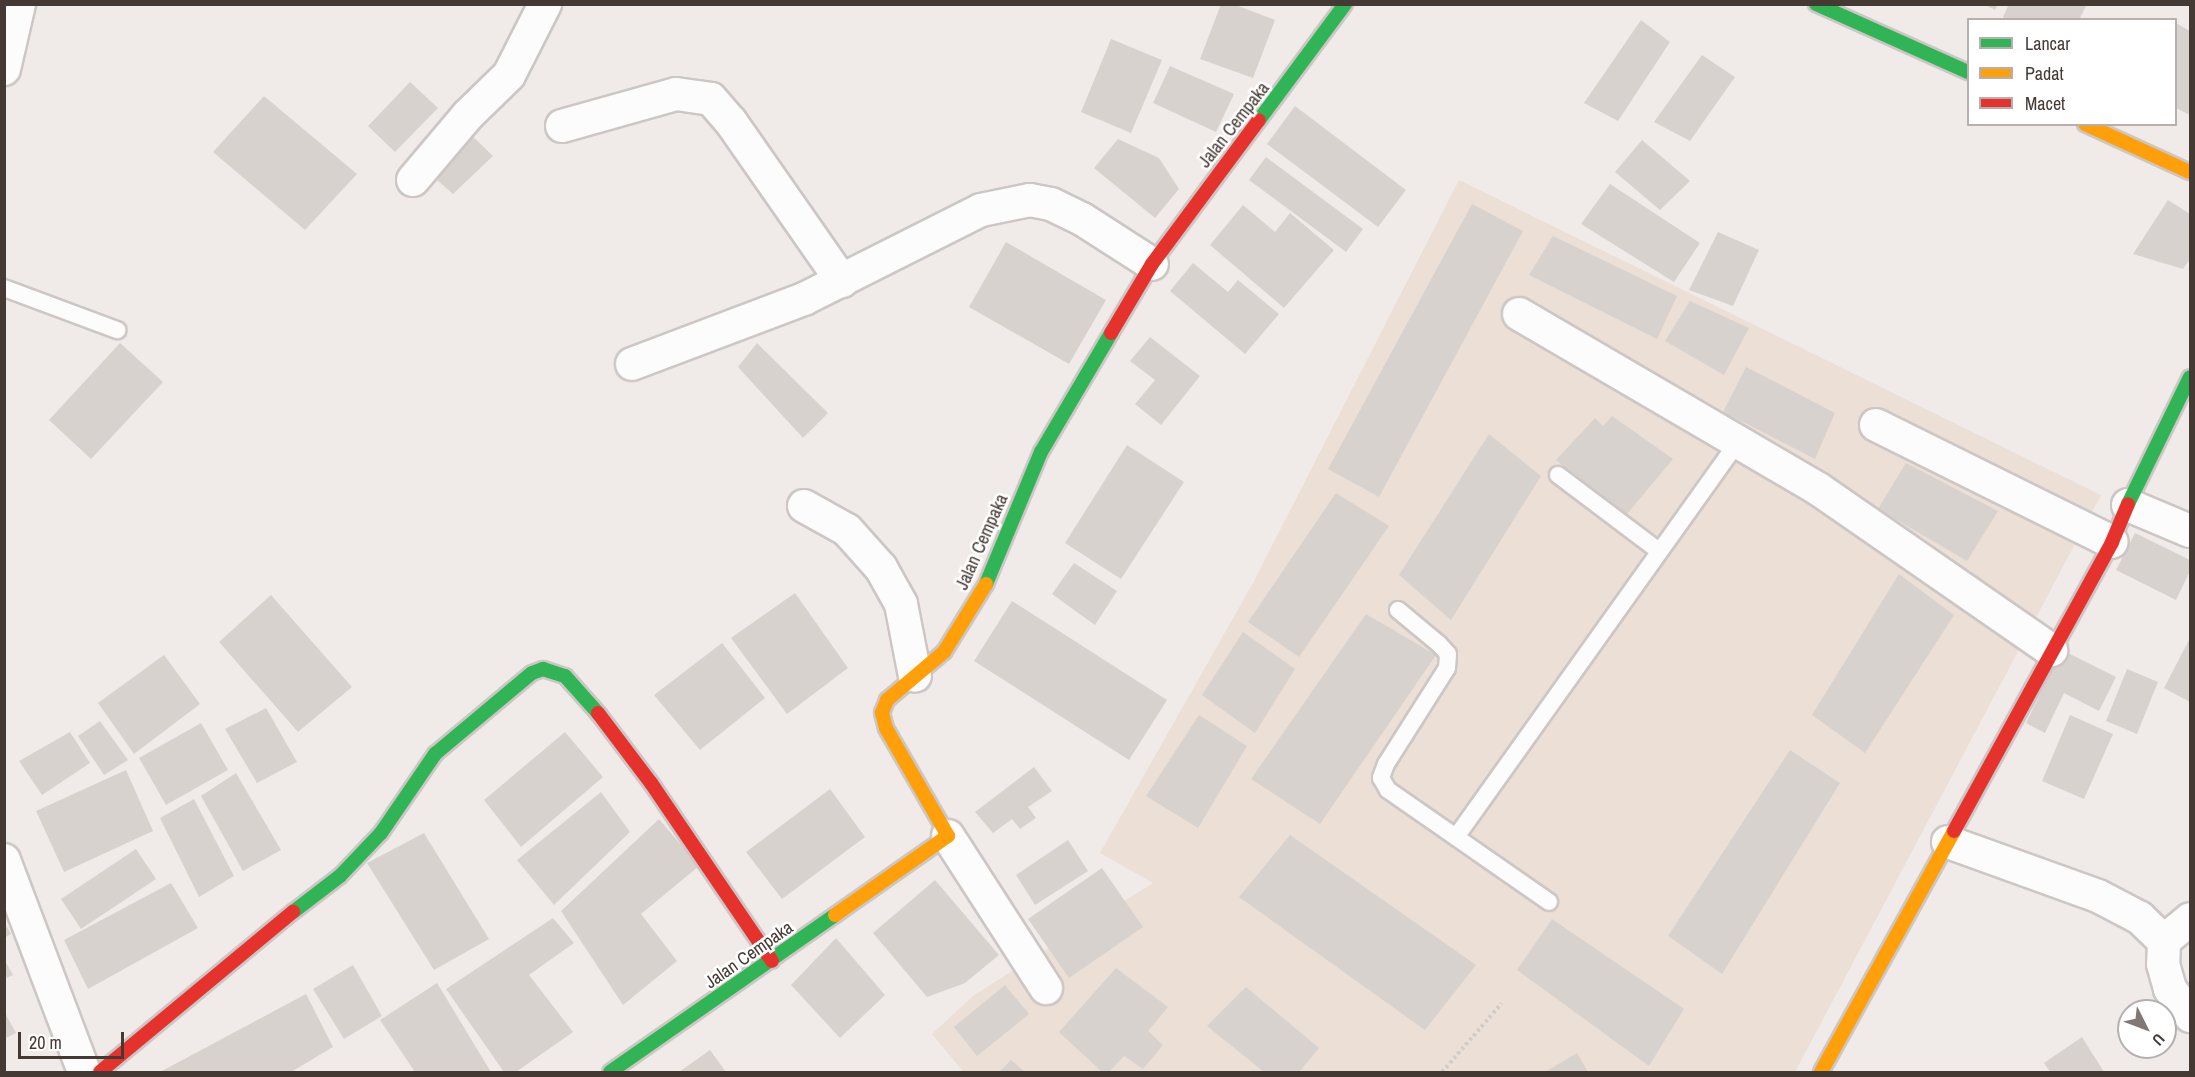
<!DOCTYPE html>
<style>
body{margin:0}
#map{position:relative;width:2195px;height:1077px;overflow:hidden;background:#f0ebe8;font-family:"Archivo Narrow",sans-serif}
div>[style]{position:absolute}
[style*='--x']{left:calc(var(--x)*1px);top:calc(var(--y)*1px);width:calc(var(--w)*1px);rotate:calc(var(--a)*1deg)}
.education>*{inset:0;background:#ebdfd6}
.building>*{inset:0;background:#d8d2cf}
.path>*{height:4px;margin-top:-2px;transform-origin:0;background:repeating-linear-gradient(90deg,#d0ccc9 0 3px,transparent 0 6px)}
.roads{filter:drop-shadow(2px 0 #ccc7c4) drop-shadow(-2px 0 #ccc7c4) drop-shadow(0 2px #ccc7c4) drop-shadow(0 -2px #ccc7c4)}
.lane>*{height:16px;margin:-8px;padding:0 8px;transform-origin:8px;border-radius:8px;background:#fdfcfc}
.street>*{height:32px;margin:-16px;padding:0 16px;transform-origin:16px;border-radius:16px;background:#fdfcfc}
.fast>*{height:14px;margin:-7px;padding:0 7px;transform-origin:7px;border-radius:7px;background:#30b455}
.slow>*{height:14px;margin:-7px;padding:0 7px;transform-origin:7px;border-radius:7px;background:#ff9f0a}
.jam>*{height:14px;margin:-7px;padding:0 7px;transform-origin:7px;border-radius:7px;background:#e5322d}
span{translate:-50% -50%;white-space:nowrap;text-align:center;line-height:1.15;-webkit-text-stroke:5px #fff;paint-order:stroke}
.street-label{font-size:18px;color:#453934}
.frame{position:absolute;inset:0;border:6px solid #453934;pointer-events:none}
.legend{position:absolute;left:1967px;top:18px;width:210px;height:108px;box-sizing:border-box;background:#fff;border:2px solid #b5b0ae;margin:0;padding:8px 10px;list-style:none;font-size:18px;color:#453934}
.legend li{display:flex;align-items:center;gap:12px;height:30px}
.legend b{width:30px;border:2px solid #b5b0ae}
.north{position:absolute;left:2117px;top:999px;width:60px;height:60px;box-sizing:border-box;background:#fff;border:2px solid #b5b0ae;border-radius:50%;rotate:132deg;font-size:16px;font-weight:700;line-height:24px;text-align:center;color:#453934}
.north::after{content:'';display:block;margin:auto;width:21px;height:27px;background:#817773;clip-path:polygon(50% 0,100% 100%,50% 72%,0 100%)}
.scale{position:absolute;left:18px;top:1032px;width:106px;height:27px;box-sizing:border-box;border:3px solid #453934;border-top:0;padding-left:8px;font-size:18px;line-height:21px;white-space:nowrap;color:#453934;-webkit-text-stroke:4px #fff;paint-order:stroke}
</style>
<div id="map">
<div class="education">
<i style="clip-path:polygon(1459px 180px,2101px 495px,1795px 1072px,960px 1072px,962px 1070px,932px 1034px,974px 995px,1153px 883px,1100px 853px,1253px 583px)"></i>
</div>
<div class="building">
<i style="clip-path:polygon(1221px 4px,1233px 4px,1275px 20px,1253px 78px,1200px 59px)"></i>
<i style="clip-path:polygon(1983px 4px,1998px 4px,1995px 10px)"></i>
<i style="clip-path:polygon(2009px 4px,2087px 4px,2079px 20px,2007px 20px,2003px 17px)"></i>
<i style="clip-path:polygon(1641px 20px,1670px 42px,1618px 121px,1584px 103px)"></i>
<i style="clip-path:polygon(2176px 23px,2190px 31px,2190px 115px,2176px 108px)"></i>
<i style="clip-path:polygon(1111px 39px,1162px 60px,1131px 133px,1081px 112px)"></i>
<i style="clip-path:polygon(1702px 55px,1735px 77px,1690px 141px,1654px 122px)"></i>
<i style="clip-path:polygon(1170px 66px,1234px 94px,1216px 132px,1153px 103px)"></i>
<i style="clip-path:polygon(410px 82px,438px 108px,395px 152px,368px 126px)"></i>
<i style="clip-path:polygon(264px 96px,357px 174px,305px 230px,213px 152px)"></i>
<i style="clip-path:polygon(1295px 106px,1406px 190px,1378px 227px,1267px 144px)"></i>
<i style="clip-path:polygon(467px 131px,493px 156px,453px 194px,429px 173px)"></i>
<i style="clip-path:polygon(1118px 139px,1159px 158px,1179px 189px,1155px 218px,1094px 168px)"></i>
<i style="clip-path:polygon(1642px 140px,1690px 181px,1660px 210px,1615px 172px)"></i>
<i style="clip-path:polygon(1266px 157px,1363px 229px,1346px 252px,1249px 180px)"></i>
<i style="clip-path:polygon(1610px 184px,1700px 243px,1674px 282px,1581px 224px)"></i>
<i style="clip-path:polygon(2168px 200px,2190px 214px,2190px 259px,2183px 269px,2133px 254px)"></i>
<i style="clip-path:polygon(1472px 204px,1523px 231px,1379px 497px,1328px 469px)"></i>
<i style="clip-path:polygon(1243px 205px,1275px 232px,1290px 213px,1334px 250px,1284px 308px,1210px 245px)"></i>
<i style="clip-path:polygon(1718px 232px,1759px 250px,1733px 306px,1689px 290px)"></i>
<i style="clip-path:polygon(1553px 236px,1677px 296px,1657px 339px,1529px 275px)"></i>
<i style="clip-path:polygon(1006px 242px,1106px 300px,1069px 364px,969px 307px)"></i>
<i style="clip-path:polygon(1193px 263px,1228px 292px,1238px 280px,1279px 314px,1245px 354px,1170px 291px)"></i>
<i style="clip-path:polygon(1690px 301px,1749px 328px,1724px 375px,1665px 341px)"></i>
<i style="clip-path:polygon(1150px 337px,1200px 376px,1161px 425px,1135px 404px,1155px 380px,1130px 361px)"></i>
<i style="clip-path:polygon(120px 343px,163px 382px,91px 459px,49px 420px)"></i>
<i style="clip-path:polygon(757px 343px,828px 413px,803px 438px,738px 367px)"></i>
<i style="clip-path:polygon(1746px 367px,1835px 413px,1815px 459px,1723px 412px)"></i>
<i style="clip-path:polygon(1612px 416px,1673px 459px,1627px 514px,1556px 460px,1595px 418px,1603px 426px)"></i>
<i style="clip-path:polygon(1489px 434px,1541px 476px,1451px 620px,1399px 575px)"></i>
<i style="clip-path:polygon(1127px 445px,1184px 482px,1121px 579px,1065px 543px)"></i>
<i style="clip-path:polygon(1906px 463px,1998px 511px,1967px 561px,1878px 509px)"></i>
<i style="clip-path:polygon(1336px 493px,1389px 526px,1299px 657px,1248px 622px)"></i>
<i style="clip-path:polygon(2135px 533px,2190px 560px,2190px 571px,2176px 600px,2116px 570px)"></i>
<i style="clip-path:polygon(1074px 563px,1117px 591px,1095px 625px,1052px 594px)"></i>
<i style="clip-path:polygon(1899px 574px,1954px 615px,1865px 753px,1812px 715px)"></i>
<i style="clip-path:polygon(795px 593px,848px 668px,787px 714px,731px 638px)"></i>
<i style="clip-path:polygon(271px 595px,352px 687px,298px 732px,219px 642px)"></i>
<i style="clip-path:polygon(1012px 601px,1167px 700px,1129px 760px,974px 661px)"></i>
<i style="clip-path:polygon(1366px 614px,1436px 655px,1320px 824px,1251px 779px)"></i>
<i style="clip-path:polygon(1243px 632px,1295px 669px,1255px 733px,1202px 695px)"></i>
<i style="clip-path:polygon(2190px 638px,2190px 702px,2164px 688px)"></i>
<i style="clip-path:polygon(722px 643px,765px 698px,700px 750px,654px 695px)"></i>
<i style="clip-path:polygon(2062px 650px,2116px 677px,2099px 711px,2064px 693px,2045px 733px,2026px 723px)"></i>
<i style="clip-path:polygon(164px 655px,200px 704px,134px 754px,98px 703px)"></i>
<i style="clip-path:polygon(2127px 669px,2158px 682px,2137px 734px,2106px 721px)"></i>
<i style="clip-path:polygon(266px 708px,297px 762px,257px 783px,225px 729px)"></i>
<i style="clip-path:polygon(1199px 715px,1247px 746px,1198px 828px,1146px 796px)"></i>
<i style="clip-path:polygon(2070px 715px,2113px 734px,2084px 799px,2042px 781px)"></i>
<i style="clip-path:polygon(100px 721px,128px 760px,104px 775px,78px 736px)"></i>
<i style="clip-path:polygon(201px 723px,228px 770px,166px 805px,139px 758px)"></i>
<i style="clip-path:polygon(70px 732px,90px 763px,42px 795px,19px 761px)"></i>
<i style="clip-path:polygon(565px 732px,603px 777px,521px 847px,484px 800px)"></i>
<i style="clip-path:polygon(1790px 750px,1840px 783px,1722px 974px,1668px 936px)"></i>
<i style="clip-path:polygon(1034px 767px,1052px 791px,1028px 807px,1036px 818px,1020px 829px,1012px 819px,993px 833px,975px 812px)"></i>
<i style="clip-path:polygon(126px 770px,153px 831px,64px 872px,36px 811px)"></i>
<i style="clip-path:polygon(236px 773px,281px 850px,243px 871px,201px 796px)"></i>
<i style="clip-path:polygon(830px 789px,865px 837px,782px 899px,746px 852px)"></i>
<i style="clip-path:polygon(601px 792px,630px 832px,554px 905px,517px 860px)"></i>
<i style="clip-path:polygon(194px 799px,234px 876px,199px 897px,160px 818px)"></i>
<i style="clip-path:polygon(659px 819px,699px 866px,641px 914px,677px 961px,623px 1005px,561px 911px)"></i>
<i style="clip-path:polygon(424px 833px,489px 939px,434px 970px,367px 863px)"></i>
<i style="clip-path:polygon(1290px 835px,1476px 965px,1425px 1030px,1239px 897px)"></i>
<i style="clip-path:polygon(1068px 840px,1088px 871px,1035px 905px,1016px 875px)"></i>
<i style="clip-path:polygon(136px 849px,156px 879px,81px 929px,61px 899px)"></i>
<i style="clip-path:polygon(1102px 868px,1143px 927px,1069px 978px,1028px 919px)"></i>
<i style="clip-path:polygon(935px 880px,999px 955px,965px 983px,927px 997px,873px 933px)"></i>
<i style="clip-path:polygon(171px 883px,198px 928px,88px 989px,64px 940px)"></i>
<i style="clip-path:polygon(553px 918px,574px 943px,529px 975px,573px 1032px,516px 1072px,504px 1072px,446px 989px)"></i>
<i style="clip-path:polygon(1552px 919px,1684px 1009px,1649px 1066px,1517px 970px)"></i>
<i style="clip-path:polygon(4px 922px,11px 934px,4px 938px)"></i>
<i style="clip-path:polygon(836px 938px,885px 995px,840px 1038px,791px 985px)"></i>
<i style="clip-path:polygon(4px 959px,13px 975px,4px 979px)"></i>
<i style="clip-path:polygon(353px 965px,382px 1016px,344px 1039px,313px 989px)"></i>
<i style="clip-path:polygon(1116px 968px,1168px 1007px,1148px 1031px,1163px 1045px,1143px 1069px,1124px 1056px,1109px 1072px,1102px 1072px,1059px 1032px)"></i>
<i style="clip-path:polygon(437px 983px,491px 1072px,415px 1072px,380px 1020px)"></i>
<i style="clip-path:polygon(1005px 985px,1029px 1014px,977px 1056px,954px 1027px)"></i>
<i style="clip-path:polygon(1246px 987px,1319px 1048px,1299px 1072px,1264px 1072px,1207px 1026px)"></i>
<i style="clip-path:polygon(306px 994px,333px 1047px,291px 1072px,160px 1072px)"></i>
<i style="clip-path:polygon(4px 1011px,16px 1033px,4px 1039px)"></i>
<i style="clip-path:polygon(2082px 1037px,2104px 1072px,2050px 1072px,2044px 1063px)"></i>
<i style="clip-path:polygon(710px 1050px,726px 1072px,679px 1072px)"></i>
<i style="clip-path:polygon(1577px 1053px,1588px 1072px,1545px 1072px)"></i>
<i style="clip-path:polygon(1011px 1060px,1025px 1072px,999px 1072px)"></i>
</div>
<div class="path">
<i style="--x:1442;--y:1072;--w:91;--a:-49"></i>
</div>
<div class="roads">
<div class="lane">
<i style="--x:4;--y:288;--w:121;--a:20.4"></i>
<i style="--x:1558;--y:475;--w:126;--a:37"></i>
<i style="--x:1398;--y:610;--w:53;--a:39.7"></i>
<i style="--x:1439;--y:644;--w:13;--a:48"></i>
<i style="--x:1448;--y:654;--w:14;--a:94"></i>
<i style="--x:1447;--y:668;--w:114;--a:122.4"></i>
<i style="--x:1386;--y:764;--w:15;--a:110"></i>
<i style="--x:1381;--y:778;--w:14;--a:60"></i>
<i style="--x:1388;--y:790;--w:196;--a:34.8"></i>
<i style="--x:1456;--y:837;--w:486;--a:-54.5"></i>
</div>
<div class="street">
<i style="--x:4;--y:69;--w:67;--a:-77"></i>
<i style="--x:562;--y:126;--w:118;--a:-15.7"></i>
<i style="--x:676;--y:94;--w:35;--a:8"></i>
<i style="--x:711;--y:99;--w:30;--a:49"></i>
<i style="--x:731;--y:122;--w:194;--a:55.1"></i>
<i style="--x:413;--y:180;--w:85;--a:-49.8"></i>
<i style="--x:468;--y:115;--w:57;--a:-44.3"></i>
<i style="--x:509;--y:75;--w:80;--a:-63.1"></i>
<i style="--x:1519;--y:314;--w:345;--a:30.3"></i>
<i style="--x:1817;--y:488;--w:285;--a:34.7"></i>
<i style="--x:632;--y:364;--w:184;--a:-20.7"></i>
<i style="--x:804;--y:299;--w:198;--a:-26.7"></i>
<i style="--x:981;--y:210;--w:50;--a:-11.5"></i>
<i style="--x:1030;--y:200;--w:21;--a:11"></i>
<i style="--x:1051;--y:204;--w:34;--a:26"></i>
<i style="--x:1082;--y:219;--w:83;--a:32.7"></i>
<i style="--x:1876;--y:425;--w:263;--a:26.4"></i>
<i style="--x:2128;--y:505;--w:67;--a:22.8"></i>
<i style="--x:804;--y:506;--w:49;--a:29.2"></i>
<i style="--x:847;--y:530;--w:51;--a:48.2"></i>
<i style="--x:881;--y:568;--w:41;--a:60.9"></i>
<i style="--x:901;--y:604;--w:73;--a:79"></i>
<i style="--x:948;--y:836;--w:181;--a:57.2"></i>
<i style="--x:1948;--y:842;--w:159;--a:19.8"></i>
<i style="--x:2098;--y:896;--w:47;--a:27.6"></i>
<i style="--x:2140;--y:918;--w:33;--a:44"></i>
<i style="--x:2164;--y:941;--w:23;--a:92"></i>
<i style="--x:2163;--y:964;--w:26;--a:74"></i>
<i style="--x:2170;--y:989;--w:34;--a:53"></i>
<i style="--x:4;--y:860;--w:227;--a:69.3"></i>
<i style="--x:2164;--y:941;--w:34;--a:-40"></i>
</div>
<div class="fast">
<i style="--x:1816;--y:4;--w:167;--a:24.1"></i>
<i style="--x:1259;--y:120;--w:144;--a:-53.4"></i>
<i style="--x:2128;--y:504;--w:141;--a:-64"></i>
<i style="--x:986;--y:584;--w:143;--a:-67.4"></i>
<i style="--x:1041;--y:452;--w:138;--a:-59.5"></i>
<i style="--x:293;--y:912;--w:59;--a:-37.5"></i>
<i style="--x:340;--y:876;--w:59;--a:-46.4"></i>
<i style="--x:381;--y:833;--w:96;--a:-55.6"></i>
<i style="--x:435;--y:754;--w:126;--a:-39.9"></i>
<i style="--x:532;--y:673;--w:12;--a:-20"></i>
<i style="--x:543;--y:669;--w:23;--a:18"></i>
<i style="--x:565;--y:676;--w:50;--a:48.3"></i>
<i style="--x:610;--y:1072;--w:274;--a:-34.9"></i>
</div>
<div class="slow">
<i style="--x:2085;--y:124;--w:115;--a:24.6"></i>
<i style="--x:835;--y:915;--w:138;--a:-35"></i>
<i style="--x:948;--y:836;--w:125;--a:-119.9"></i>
<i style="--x:886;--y:728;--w:16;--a:-105"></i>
<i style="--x:882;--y:713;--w:14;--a:-69"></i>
<i style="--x:887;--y:700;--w:75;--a:-40.1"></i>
<i style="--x:944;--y:652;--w:80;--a:-58.3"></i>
<i style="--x:1821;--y:1072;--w:275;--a:-61.1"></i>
</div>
<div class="jam">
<i style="--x:1111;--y:333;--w:80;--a:-59.3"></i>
<i style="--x:1152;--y:264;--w:179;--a:-53.4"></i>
<i style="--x:598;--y:713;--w:88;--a:52.9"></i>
<i style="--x:651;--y:783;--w:215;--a:55.8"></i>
<i style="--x:1954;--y:831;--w:329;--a:-61.3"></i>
<i style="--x:2112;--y:542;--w:41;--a:-67.2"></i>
<i style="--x:100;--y:1072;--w:251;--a:-39.7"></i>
</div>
</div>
<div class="street-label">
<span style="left:1234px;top:125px;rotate:-52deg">Jalan Cempaka</span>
<span style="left:982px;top:542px;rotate:-66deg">Jalan Cempaka</span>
<span style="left:749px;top:955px;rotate:-35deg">Jalan Cempaka</span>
</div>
<div class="frame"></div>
<ul class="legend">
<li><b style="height:8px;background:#30b455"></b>Lancar</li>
<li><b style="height:8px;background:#ff9f0a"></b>Padat</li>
<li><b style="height:8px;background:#e5322d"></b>Macet</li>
</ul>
<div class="north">U</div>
<div class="scale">20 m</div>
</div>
